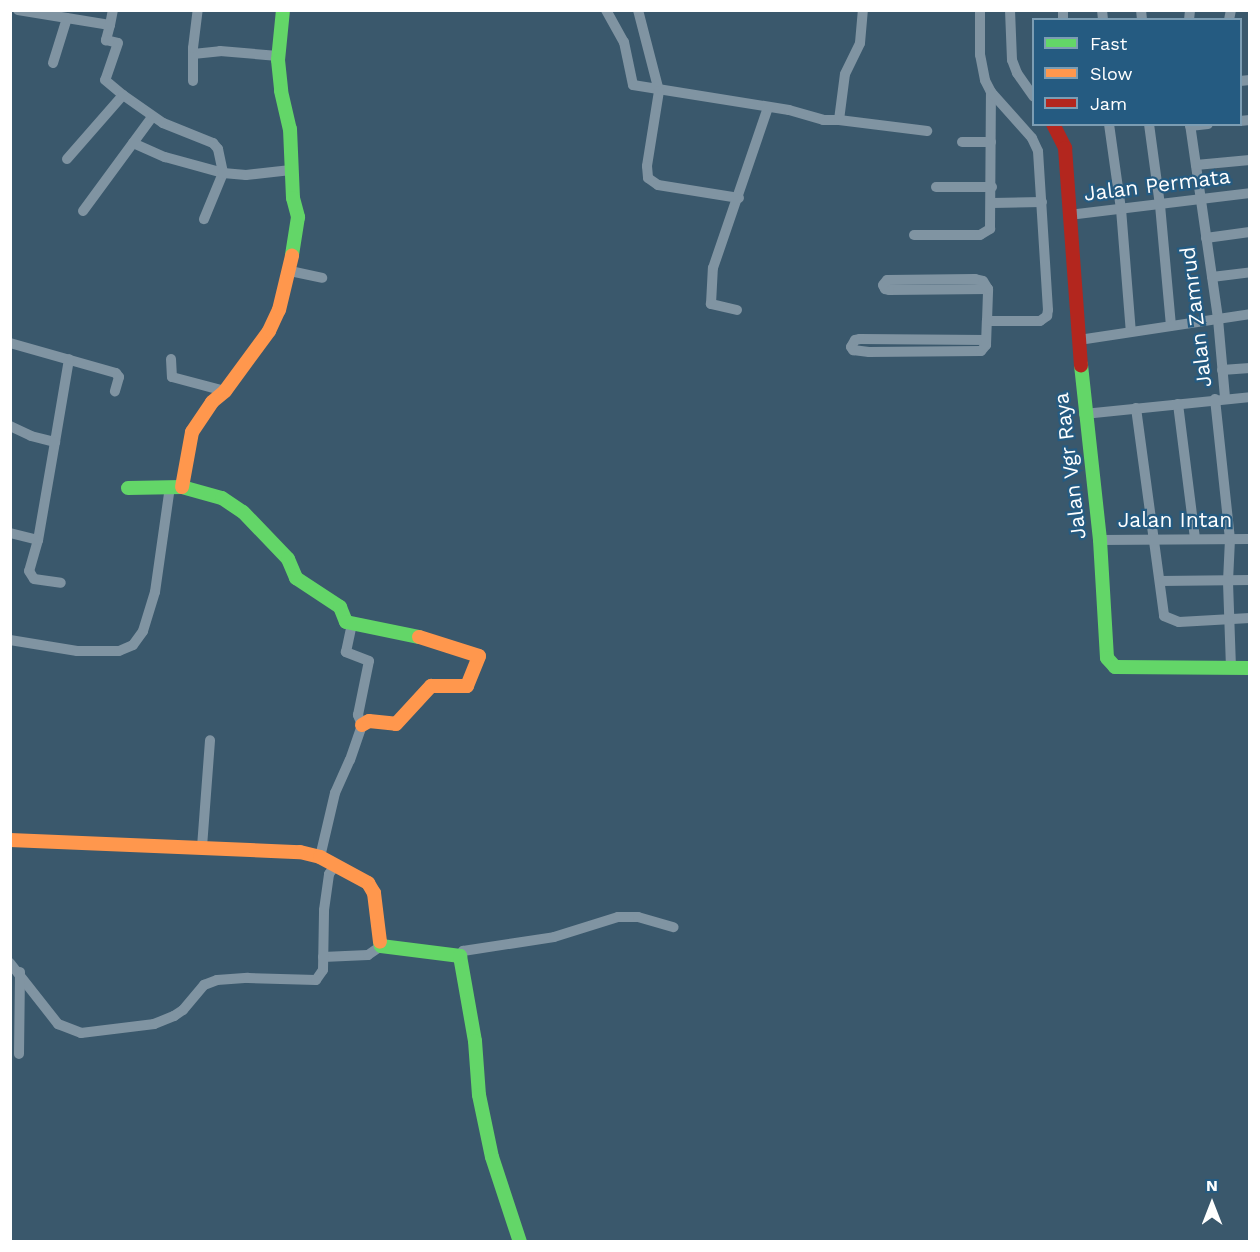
<!DOCTYPE html>
<style>
body{margin:0}
#map{position:relative;width:1260px;height:1252px;overflow:hidden;background:#3a586c;font-family:"Work Sans",sans-serif}
div>[style]{position:absolute}
[style*='--x']{left:calc(var(--x)*1px);top:calc(var(--y)*1px);width:calc(var(--w)*1px);rotate:calc(var(--a)*1deg)}
.street>*{height:10px;margin:-5px;padding:0 5px;transform-origin:5px;border-radius:5px;background:#8094a2}
.fast>*{height:14px;margin:-7px;padding:0 7px;transform-origin:7px;border-radius:7px;background:#63d668}
.slow>*{height:14px;margin:-7px;padding:0 7px;transform-origin:7px;border-radius:7px;background:#ff974d}
.jam>*{height:14px;margin:-7px;padding:0 7px;transform-origin:7px;border-radius:7px;background:#b3261e}
span{translate:-50% -50%;white-space:nowrap;text-align:center;line-height:1.15;-webkit-text-stroke:4.5px #255b81;paint-order:stroke}
.street-label{font-size:21px;color:#fff}
.frame{position:absolute;inset:0;border:12px solid #fff;pointer-events:none}
.legend{position:absolute;left:1032px;top:18px;width:210px;height:108px;box-sizing:border-box;background:#255b81;border:2px solid #7c9db3;margin:0;padding:8px 10px;list-style:none;font-size:18px;color:#fff}
.legend li{display:flex;align-items:center;gap:12px;height:30px}
.legend b{width:30px;border:2px solid #7c9db3}
.north{position:absolute;left:1182px;top:1174px;width:60px;height:60px;-webkit-text-stroke:4px #255b81;paint-order:stroke;rotate:0deg;font-size:16px;font-weight:700;line-height:24px;text-align:center;color:#fff}
.north::after{content:'';display:block;margin:auto;width:21px;height:27px;background:#fff;clip-path:polygon(50% 0,100% 100%,50% 72%,0 100%)}
</style>
<div id="map">
<div class="street">
<i style="--x:18;--y:10;--w:93;--a:9.3"></i>
<i style="--x:110;--y:25;--w:15;--a:-79"></i>
<i style="--x:606;--y:10;--w:37;--a:61"></i>
<i style="--x:624;--y:42;--w:44;--a:78.2"></i>
<i style="--x:633;--y:85;--w:158;--a:9.1"></i>
<i style="--x:789;--y:110;--w:35;--a:16"></i>
<i style="--x:823;--y:120;--w:16;--a:0"></i>
<i style="--x:839;--y:120;--w:46;--a:-82.6"></i>
<i style="--x:845;--y:74;--w:34;--a:-64"></i>
<i style="--x:860;--y:43;--w:33;--a:-85"></i>
<i style="--x:638;--y:10;--w:84;--a:75.5"></i>
<i style="--x:659;--y:91;--w:76;--a:99.1"></i>
<i style="--x:647;--y:166;--w:12;--a:85"></i>
<i style="--x:648;--y:178;--w:12;--a:35"></i>
<i style="--x:658;--y:185;--w:82;--a:9.1"></i>
<i style="--x:1010;--y:10;--w:50;--a:87.7"></i>
<i style="--x:1012;--y:60;--w:14;--a:69"></i>
<i style="--x:1017;--y:73;--w:29;--a:55"></i>
<i style="--x:1063;--y:10;--w:10;--a:90"></i>
<i style="--x:1102;--y:10;--w:10;--a:84"></i>
<i style="--x:1141;--y:10;--w:10;--a:84"></i>
<i style="--x:1189;--y:20;--w:10;--a:-84"></i>
<i style="--x:1229;--y:20;--w:10;--a:-79"></i>
<i style="--x:110;--y:25;--w:16;--a:105"></i>
<i style="--x:106;--y:40;--w:12;--a:14"></i>
<i style="--x:118;--y:43;--w:39;--a:109"></i>
<i style="--x:105;--y:80;--w:23;--a:40"></i>
<i style="--x:193;--y:54;--w:27;--a:-6"></i>
<i style="--x:220;--y:51;--w:58;--a:4.9"></i>
<i style="--x:53;--y:63;--w:47;--a:-72.7"></i>
<i style="--x:193;--y:81;--w:33;--a:-90"></i>
<i style="--x:193;--y:48;--w:38;--a:-83"></i>
<i style="--x:1240;--y:81;--w:10;--a:-6"></i>
<i style="--x:839;--y:120;--w:89;--a:7.1"></i>
<i style="--x:1240;--y:121;--w:10;--a:-6"></i>
<i style="--x:1109;--y:124;--w:86;--a:82"></i>
<i style="--x:1121;--y:209;--w:123;--a:85.4"></i>
<i style="--x:1149;--y:124;--w:82;--a:82.3"></i>
<i style="--x:1160;--y:205;--w:121;--a:84.8"></i>
<i style="--x:1190;--y:124;--w:197;--a:81.8"></i>
<i style="--x:1218;--y:319;--w:79;--a:84.9"></i>
<i style="--x:1190;--y:126;--w:18;--a:-6"></i>
<i style="--x:962;--y:142;--w:29;--a:0"></i>
<i style="--x:133;--y:143;--w:35;--a:24"></i>
<i style="--x:165;--y:157;--w:60;--a:15.4"></i>
<i style="--x:223;--y:173;--w:50;--a:112.4"></i>
<i style="--x:67;--y:159;--w:85;--a:-48.8"></i>
<i style="--x:123;--y:95;--w:49;--a:35"></i>
<i style="--x:163;--y:123;--w:54;--a:21.8"></i>
<i style="--x:213;--y:143;--w:8;--a:50"></i>
<i style="--x:218;--y:149;--w:25;--a:78"></i>
<i style="--x:223;--y:173;--w:23;--a:5"></i>
<i style="--x:246;--y:175;--w:45;--a:-6.3"></i>
<i style="--x:1196;--y:165;--w:54;--a:-5.3"></i>
<i style="--x:936;--y:187;--w:56;--a:0"></i>
<i style="--x:992;--y:203;--w:50;--a:-1.1"></i>
<i style="--x:83;--y:211;--w:117;--a:-53.7"></i>
<i style="--x:1069;--y:215;--w:182;--a:-6.9"></i>
<i style="--x:914;--y:235;--w:66;--a:0"></i>
<i style="--x:980;--y:235;--w:12;--a:-31"></i>
<i style="--x:990;--y:229;--w:137;--a:-89.6"></i>
<i style="--x:991;--y:92;--w:13;--a:-117"></i>
<i style="--x:985;--y:80;--w:25;--a:-101"></i>
<i style="--x:980;--y:55;--w:45;--a:-90"></i>
<i style="--x:1206;--y:238;--w:44;--a:-7.8"></i>
<i style="--x:290;--y:271;--w:33;--a:12"></i>
<i style="--x:1212;--y:277;--w:38;--a:-7"></i>
<i style="--x:737;--y:310;--w:27;--a:-167"></i>
<i style="--x:711;--y:304;--w:36;--a:-87"></i>
<i style="--x:713;--y:268;--w:170;--a:-71.1"></i>
<i style="--x:987;--y:321;--w:53;--a:0"></i>
<i style="--x:1040;--y:321;--w:9;--a:-36"></i>
<i style="--x:1047;--y:316;--w:6;--a:-81"></i>
<i style="--x:1048;--y:310;--w:159;--a:-93.6"></i>
<i style="--x:1038;--y:151;--w:14;--a:-115"></i>
<i style="--x:1032;--y:138;--w:62;--a:-131.7"></i>
<i style="--x:986;--y:340;--w:126;--a:-179.5"></i>
<i style="--x:860;--y:339;--w:5;--a:169"></i>
<i style="--x:855;--y:340;--w:8;--a:120"></i>
<i style="--x:851;--y:347;--w:4;--a:56"></i>
<i style="--x:853;--y:350;--w:16;--a:7"></i>
<i style="--x:869;--y:352;--w:112;--a:-0.5"></i>
<i style="--x:981;--y:351;--w:8;--a:-50"></i>
<i style="--x:986;--y:345;--w:24;--a:-88"></i>
<i style="--x:987;--y:321;--w:32;--a:-88"></i>
<i style="--x:988;--y:289;--w:99;--a:179.4"></i>
<i style="--x:889;--y:290;--w:4;--a:-166"></i>
<i style="--x:885;--y:289;--w:4;--a:-117"></i>
<i style="--x:883;--y:285;--w:6;--a:-51"></i>
<i style="--x:887;--y:280;--w:88;--a:-0.7"></i>
<i style="--x:975;--y:279;--w:8;--a:14"></i>
<i style="--x:983;--y:281;--w:9;--a:58"></i>
<i style="--x:1079;--y:340;--w:173;--a:-8.6"></i>
<i style="--x:10;--y:343;--w:110;--a:15.8"></i>
<i style="--x:116;--y:373;--w:5;--a:53"></i>
<i style="--x:119;--y:377;--w:15;--a:106"></i>
<i style="--x:171;--y:359;--w:18;--a:87"></i>
<i style="--x:172;--y:377;--w:55;--a:14.8"></i>
<i style="--x:1222;--y:370;--w:28;--a:-4"></i>
<i style="--x:1215;--y:399;--w:141;--a:83.9"></i>
<i style="--x:1230;--y:539;--w:43;--a:92.7"></i>
<i style="--x:1228;--y:582;--w:87;--a:88"></i>
<i style="--x:1178;--y:404;--w:136;--a:82.8"></i>
<i style="--x:1136;--y:408;--w:210;--a:82.3"></i>
<i style="--x:1164;--y:616;--w:16;--a:22"></i>
<i style="--x:1179;--y:622;--w:71;--a:-3.2"></i>
<i style="--x:1084;--y:414;--w:167;--a:-5.8"></i>
<i style="--x:10;--y:426;--w:23;--a:25"></i>
<i style="--x:31;--y:436;--w:25;--a:14"></i>
<i style="--x:55;--y:442;--w:84;--a:-80.4"></i>
<i style="--x:55;--y:442;--w:99;--a:99.8"></i>
<i style="--x:38;--y:540;--w:32;--a:106"></i>
<i style="--x:29;--y:571;--w:9;--a:58"></i>
<i style="--x:34;--y:579;--w:27;--a:8"></i>
<i style="--x:10;--y:533;--w:29;--a:14"></i>
<i style="--x:1100;--y:540;--w:150;--a:-0.4"></i>
<i style="--x:1160;--y:581;--w:90;--a:-0.6"></i>
<i style="--x:10;--y:640;--w:68;--a:9.3"></i>
<i style="--x:77;--y:651;--w:42;--a:0"></i>
<i style="--x:119;--y:651;--w:15;--a:-23"></i>
<i style="--x:133;--y:645;--w:17;--a:-54"></i>
<i style="--x:143;--y:631;--w:41;--a:-72.9"></i>
<i style="--x:155;--y:592;--w:106;--a:-81.9"></i>
<i style="--x:202;--y:847;--w:107;--a:-85.7"></i>
<i style="--x:320;--y:857;--w:66;--a:-76.8"></i>
<i style="--x:335;--y:793;--w:36;--a:-66"></i>
<i style="--x:350;--y:760;--w:37;--a:-71"></i>
<i style="--x:362;--y:725;--w:11;--a:-112"></i>
<i style="--x:358;--y:715;--w:55;--a:-78.5"></i>
<i style="--x:369;--y:661;--w:25;--a:-159"></i>
<i style="--x:346;--y:652;--w:30;--a:-78"></i>
<i style="--x:460;--y:956;--w:6;--a:-59"></i>
<i style="--x:463;--y:951;--w:92;--a:-8.7"></i>
<i style="--x:554;--y:937;--w:67;--a:-17.4"></i>
<i style="--x:618;--y:917;--w:20;--a:0"></i>
<i style="--x:638;--y:917;--w:37;--a:16"></i>
<i style="--x:323;--y:957;--w:45;--a:-2.5"></i>
<i style="--x:368;--y:955;--w:16;--a:-35"></i>
<i style="--x:10;--y:963;--w:78;--a:51.8"></i>
<i style="--x:58;--y:1024;--w:25;--a:21"></i>
<i style="--x:81;--y:1033;--w:74;--a:-7"></i>
<i style="--x:154;--y:1024;--w:22;--a:-22"></i>
<i style="--x:174;--y:1016;--w:11;--a:-34"></i>
<i style="--x:183;--y:1010;--w:33;--a:-50"></i>
<i style="--x:204;--y:985;--w:14;--a:-21"></i>
<i style="--x:217;--y:980;--w:31;--a:-4"></i>
<i style="--x:248;--y:978;--w:68;--a:1.7"></i>
<i style="--x:316;--y:980;--w:12;--a:-55"></i>
<i style="--x:323;--y:970;--w:60;--a:-89"></i>
<i style="--x:324;--y:910;--w:36;--a:-82"></i>
<i style="--x:329;--y:874;--w:10;--a:-53"></i>
<i style="--x:19;--y:1054;--w:82;--a:-89.3"></i>
</div>
<div class="fast">
<i style="--x:283;--y:10;--w:50;--a:95.7"></i>
<i style="--x:278;--y:60;--w:31;--a:84"></i>
<i style="--x:281;--y:91;--w:39;--a:77"></i>
<i style="--x:290;--y:129;--w:69;--a:87.5"></i>
<i style="--x:293;--y:198;--w:20;--a:75"></i>
<i style="--x:298;--y:217;--w:39;--a:99"></i>
<i style="--x:1081;--y:365;--w:176;--a:83.8"></i>
<i style="--x:1100;--y:540;--w:118;--a:86.6"></i>
<i style="--x:1107;--y:658;--w:12;--a:48"></i>
<i style="--x:1115;--y:667;--w:135;--a:0.4"></i>
<i style="--x:128;--y:488;--w:54;--a:-1.1"></i>
<i style="--x:182;--y:487;--w:41;--a:15.4"></i>
<i style="--x:222;--y:498;--w:25;--a:34"></i>
<i style="--x:243;--y:512;--w:65;--a:46.2"></i>
<i style="--x:288;--y:559;--w:21;--a:67"></i>
<i style="--x:296;--y:578;--w:53;--a:33.4"></i>
<i style="--x:340;--y:607;--w:16;--a:68"></i>
<i style="--x:346;--y:622;--w:75;--a:11.6"></i>
<i style="--x:380;--y:942;--w:4;--a:76"></i>
<i style="--x:381;--y:946;--w:80;--a:7.2"></i>
<i style="--x:460;--y:956;--w:86;--a:80"></i>
<i style="--x:475;--y:1041;--w:54;--a:85.8"></i>
<i style="--x:479;--y:1095;--w:63;--a:78.2"></i>
<i style="--x:492;--y:1157;--w:89;--a:71.8"></i>
</div>
<div class="slow">
<i style="--x:182;--y:487;--w:56;--a:-79.7"></i>
<i style="--x:192;--y:432;--w:36;--a:-56"></i>
<i style="--x:212;--y:402;--w:17;--a:-40"></i>
<i style="--x:225;--y:391;--w:74;--a:-53.7"></i>
<i style="--x:269;--y:331;--w:23;--a:-65"></i>
<i style="--x:279;--y:310;--w:56;--a:-76.5"></i>
<i style="--x:362;--y:725;--w:8;--a:-30"></i>
<i style="--x:369;--y:721;--w:27;--a:6"></i>
<i style="--x:396;--y:724;--w:52;--a:-47.4"></i>
<i style="--x:431;--y:686;--w:36;--a:0"></i>
<i style="--x:467;--y:686;--w:32;--a:-68"></i>
<i style="--x:479;--y:656;--w:63;--a:-162.4"></i>
<i style="--x:10;--y:840;--w:290;--a:2.4"></i>
<i style="--x:300;--y:852;--w:21;--a:14"></i>
<i style="--x:320;--y:857;--w:55;--a:28.4"></i>
<i style="--x:368;--y:883;--w:12;--a:59"></i>
<i style="--x:374;--y:893;--w:49;--a:83"></i>
</div>
<div class="jam">
<i style="--x:1053;--y:124;--w:27;--a:63"></i>
<i style="--x:1065;--y:148;--w:218;--a:85.8"></i>
</div>
<div class="street-label">
<span style="left:1157px;top:185px;rotate:-7deg">Jalan Permata</span>
<span style="left:1196px;top:317px;rotate:-97deg">Jalan Zamrud</span>
<span style="left:1070px;top:466px;rotate:-97deg">Jalan Vgr Raya</span>
<span style="left:1175px;top:520px">Jalan Intan</span>
</div>
<div class="frame"></div>
<ul class="legend">
<li><b style="height:8px;background:#63d668"></b>Fast</li>
<li><b style="height:8px;background:#ff974d"></b>Slow</li>
<li><b style="height:8px;background:#b3261e"></b>Jam</li>
</ul>
<div class="north">N</div>
</div>
